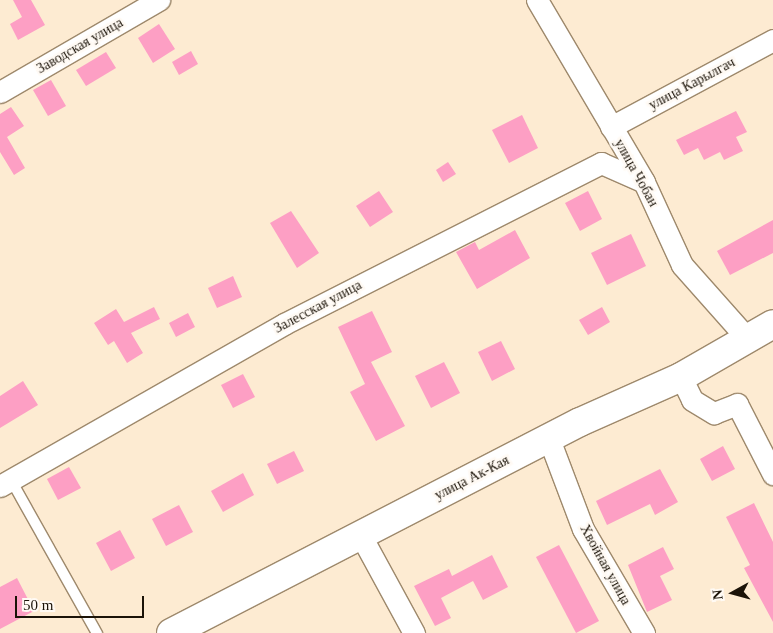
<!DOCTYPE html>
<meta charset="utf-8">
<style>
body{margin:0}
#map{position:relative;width:773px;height:633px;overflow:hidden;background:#fdebd2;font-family:Georgia,serif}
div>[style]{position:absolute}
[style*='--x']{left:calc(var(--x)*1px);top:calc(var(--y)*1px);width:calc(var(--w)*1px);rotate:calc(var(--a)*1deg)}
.building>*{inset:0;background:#fd9fc4}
.roads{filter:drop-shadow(1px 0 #9e896c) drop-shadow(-1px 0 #9e896c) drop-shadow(0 1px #9e896c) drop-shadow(0 -1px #9e896c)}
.service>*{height:10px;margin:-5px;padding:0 5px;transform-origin:5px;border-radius:5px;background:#fff}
.minor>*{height:21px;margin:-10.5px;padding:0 10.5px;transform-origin:10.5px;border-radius:10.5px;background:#fff}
.secondary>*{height:28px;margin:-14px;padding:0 14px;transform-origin:14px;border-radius:14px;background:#fff}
span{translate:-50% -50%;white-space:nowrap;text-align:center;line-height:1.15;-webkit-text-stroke:5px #fffaf4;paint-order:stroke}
.street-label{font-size:14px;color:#1b1308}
.north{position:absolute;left:708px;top:568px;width:50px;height:50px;-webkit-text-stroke:4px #fffaf4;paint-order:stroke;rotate:263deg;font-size:14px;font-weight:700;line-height:20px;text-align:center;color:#1b1308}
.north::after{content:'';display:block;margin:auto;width:18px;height:22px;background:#1b1308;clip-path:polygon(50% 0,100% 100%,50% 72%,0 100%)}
.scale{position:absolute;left:15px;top:596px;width:129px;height:22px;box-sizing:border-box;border:2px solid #1b1308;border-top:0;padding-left:6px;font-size:15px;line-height:18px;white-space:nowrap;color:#1b1308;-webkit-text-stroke:4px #fffaf4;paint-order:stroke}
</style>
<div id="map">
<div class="building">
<i style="clip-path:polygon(13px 0,31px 0,45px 25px,18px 40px,10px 24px,22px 17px)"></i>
<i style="clip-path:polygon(159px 24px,175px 49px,153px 63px,138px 38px)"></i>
<i style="clip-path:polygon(191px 51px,198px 64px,179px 75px,172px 62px)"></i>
<i style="clip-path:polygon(106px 52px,116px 68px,86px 86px,76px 70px)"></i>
<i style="clip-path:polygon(51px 80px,66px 106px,48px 116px,33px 90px)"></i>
<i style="clip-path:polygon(11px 107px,24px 126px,7px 137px,25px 168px,14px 175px,0 152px,0 114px)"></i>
<i style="clip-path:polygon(736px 111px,747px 132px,736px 137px,743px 151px,724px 160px,720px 152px,704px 160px,698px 148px,684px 155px,676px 140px)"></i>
<i style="clip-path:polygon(522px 115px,538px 148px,509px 163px,492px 130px)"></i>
<i style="clip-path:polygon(448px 162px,456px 174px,443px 182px,436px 170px)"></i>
<i style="clip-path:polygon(379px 191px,393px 212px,370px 227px,356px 206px)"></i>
<i style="clip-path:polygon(588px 191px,602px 219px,580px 231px,565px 203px)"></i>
<i style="clip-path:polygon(291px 211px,319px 253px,297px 268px,270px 223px)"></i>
<i style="clip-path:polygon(773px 220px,773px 253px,730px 275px,717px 251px)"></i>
<i style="clip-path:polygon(515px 230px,530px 258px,477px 289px,456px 252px,475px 242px,479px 250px)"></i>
<i style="clip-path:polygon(631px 234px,646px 266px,607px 285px,591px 253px)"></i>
<i style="clip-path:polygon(233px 276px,242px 297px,217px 308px,208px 288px)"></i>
<i style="clip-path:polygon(154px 307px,160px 319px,131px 333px,143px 353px,127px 363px,114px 341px,108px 345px,94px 323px,116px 309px,124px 322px)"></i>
<i style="clip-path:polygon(602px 307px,610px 322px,588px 335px,579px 320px)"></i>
<i style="clip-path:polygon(372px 311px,392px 352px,371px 362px,405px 426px,376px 441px,350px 392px,365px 384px,338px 327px)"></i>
<i style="clip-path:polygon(188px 313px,195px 327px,176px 337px,169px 323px)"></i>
<i style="clip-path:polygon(501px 341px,515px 369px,492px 381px,478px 352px)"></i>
<i style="clip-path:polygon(444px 362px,460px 393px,431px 408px,415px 376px)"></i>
<i style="clip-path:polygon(243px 374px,255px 397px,233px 408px,221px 385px)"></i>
<i style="clip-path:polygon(23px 381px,38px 405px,0 428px,0 396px)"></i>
<i style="clip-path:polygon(723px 446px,735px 469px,712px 481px,700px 459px)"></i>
<i style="clip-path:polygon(294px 451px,304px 471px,277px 484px,267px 464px)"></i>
<i style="clip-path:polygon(69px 467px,81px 488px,58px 500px,47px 479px)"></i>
<i style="clip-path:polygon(660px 469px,678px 502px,655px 515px,650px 504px,607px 525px,596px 501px)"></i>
<i style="clip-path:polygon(243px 473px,254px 495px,223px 512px,211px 491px)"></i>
<i style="clip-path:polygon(754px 503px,773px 542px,773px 622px,744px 568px,750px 565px,726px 517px)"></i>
<i style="clip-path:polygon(179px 505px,193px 532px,166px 546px,152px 519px)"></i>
<i style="clip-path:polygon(120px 530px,135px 558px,111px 571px,96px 543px)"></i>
<i style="clip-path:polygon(559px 545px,599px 621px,576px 633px,536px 557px)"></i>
<i style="clip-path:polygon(663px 547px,674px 569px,660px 576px,672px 600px,647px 612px,628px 565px)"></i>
<i style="clip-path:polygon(492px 555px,508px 587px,483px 600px,473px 581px,441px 598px,451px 618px,435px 626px,414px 586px,449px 569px,452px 576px)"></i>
<i style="clip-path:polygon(17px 578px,34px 611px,0 629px,0 587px)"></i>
</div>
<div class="roads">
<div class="service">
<i style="--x:11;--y:480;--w:176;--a:60.7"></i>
</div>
<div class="minor">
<i style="--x:537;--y:0;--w:211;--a:59.5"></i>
<i style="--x:644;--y:182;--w:91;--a:65.4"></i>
<i style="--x:682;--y:265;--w:96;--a:48.4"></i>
<i style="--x:0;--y:92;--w:184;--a:-30.1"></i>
<i style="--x:611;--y:127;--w:184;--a:-28.2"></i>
<i style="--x:681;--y:377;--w:25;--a:64"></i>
<i style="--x:692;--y:400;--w:26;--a:31"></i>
<i style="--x:714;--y:413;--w:25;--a:-21"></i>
<i style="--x:737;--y:404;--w:79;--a:62.8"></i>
<i style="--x:549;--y:439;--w:96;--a:69.3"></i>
<i style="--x:583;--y:529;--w:121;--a:59.6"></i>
<i style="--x:0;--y:486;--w:327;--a:-29.7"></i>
<i style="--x:284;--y:324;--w:356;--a:-26.9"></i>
<i style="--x:601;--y:163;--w:47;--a:23.8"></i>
<i style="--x:360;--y:534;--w:113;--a:61.4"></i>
</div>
<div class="secondary">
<i style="--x:171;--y:633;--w:460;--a:-27.3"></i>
<i style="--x:580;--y:422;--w:111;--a:-24"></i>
<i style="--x:681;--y:377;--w:106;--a:-29.9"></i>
</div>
</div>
<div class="street-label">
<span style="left:80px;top:46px;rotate:-30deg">Заводская улица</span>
<span style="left:692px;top:84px;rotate:-28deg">улица Карылгач</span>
<span style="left:636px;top:173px;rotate:61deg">улица Чобан</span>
<span style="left:318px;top:307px;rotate:-28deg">Залесская улица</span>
<span style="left:472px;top:478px;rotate:-27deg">улица Ак-Кая</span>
<span style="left:605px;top:565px;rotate:61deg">Хвойная улица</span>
</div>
<div class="north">N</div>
<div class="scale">50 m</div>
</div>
